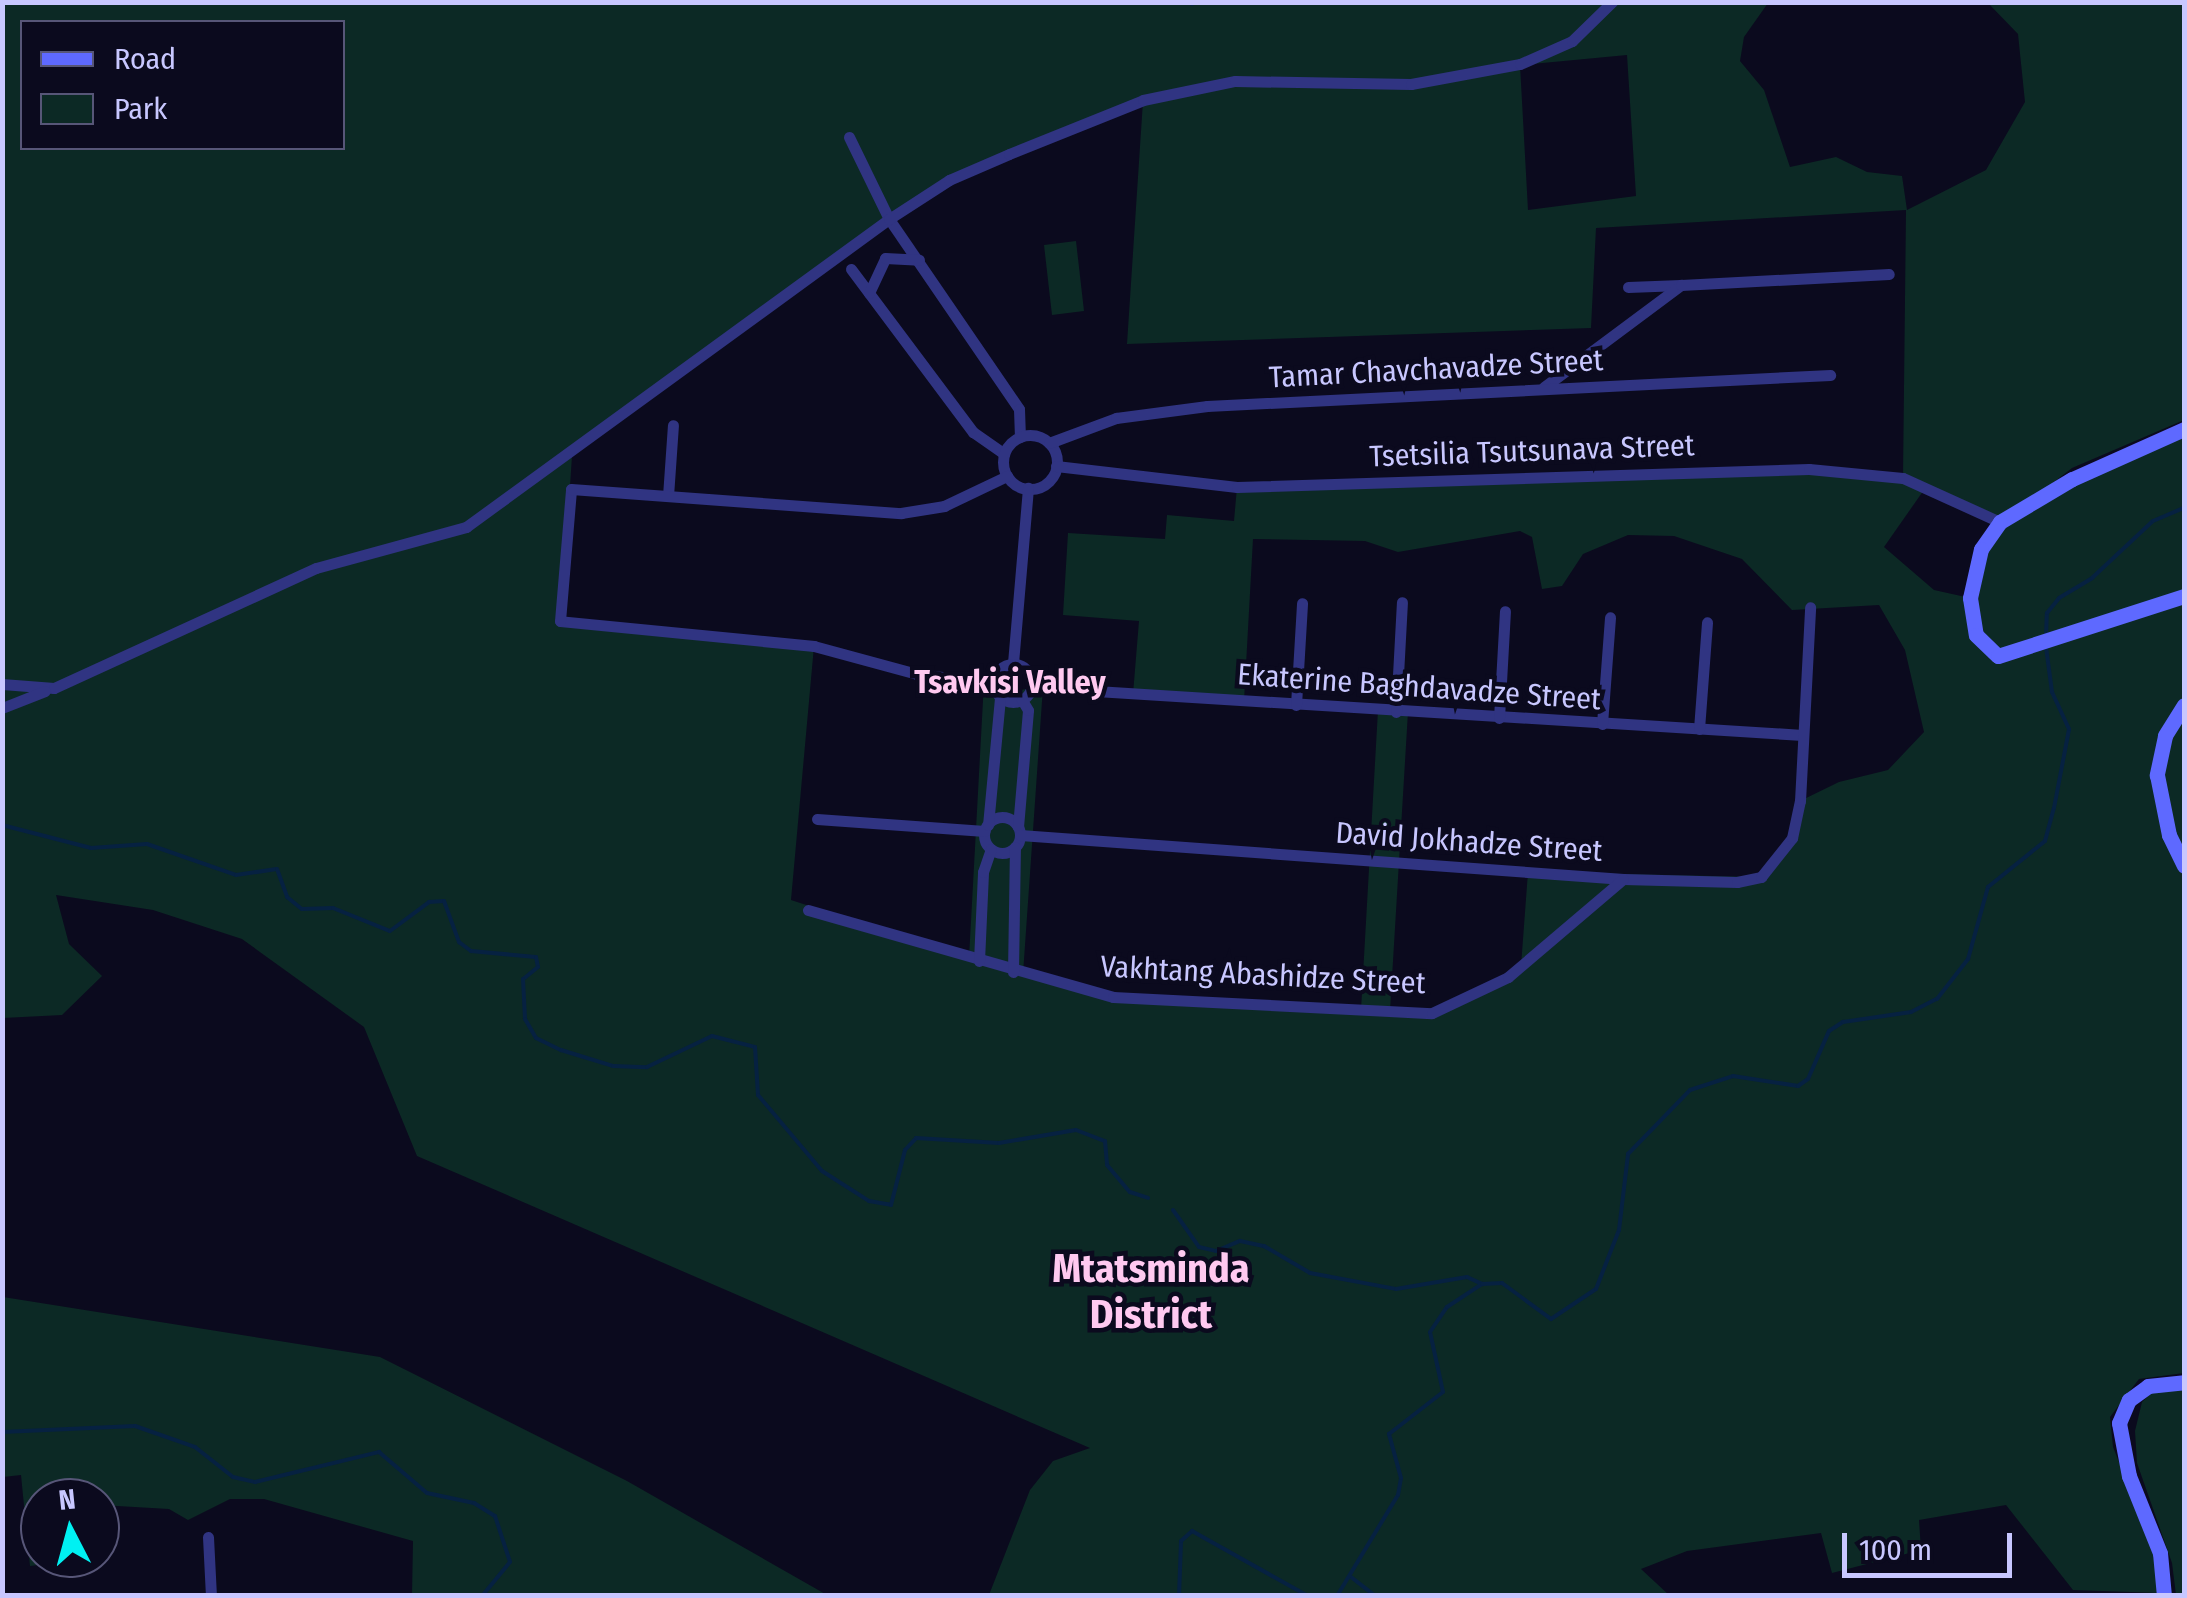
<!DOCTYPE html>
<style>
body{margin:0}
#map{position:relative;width:2187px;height:1598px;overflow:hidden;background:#0b0a1e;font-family:"Fira Sans Condensed",sans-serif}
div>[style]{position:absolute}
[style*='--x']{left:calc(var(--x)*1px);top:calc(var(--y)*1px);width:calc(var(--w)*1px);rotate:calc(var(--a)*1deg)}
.green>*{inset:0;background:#0c2925}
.stream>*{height:4px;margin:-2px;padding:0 2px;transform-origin:2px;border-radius:2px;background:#062141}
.street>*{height:11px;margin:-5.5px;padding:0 5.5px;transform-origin:5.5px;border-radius:5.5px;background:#303482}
.street>.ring{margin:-5.5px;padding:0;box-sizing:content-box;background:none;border:11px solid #303482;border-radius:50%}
.secondary>*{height:15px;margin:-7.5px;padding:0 7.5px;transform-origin:7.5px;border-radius:7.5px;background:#5e69ff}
span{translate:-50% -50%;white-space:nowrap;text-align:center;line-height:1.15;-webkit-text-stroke:9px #0b0a1e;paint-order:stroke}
.street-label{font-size:30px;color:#c8c7ff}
.neighbourhood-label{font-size:32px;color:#ffc9f0;font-weight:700}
.district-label{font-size:40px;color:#ffc9f0;font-weight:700}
.frame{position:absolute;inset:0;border:5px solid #c8c7ff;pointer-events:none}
.legend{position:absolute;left:20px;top:20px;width:325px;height:130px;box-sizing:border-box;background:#0b0a1e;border:2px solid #575678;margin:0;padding:12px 18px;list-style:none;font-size:30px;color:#c8c7ff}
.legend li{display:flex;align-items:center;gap:20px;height:50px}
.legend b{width:50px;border:2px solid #575678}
.north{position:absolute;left:20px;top:1478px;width:100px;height:100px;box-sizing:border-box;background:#0b0a1e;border:2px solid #575678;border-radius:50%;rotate:354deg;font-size:28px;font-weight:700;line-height:40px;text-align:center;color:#c8c7ff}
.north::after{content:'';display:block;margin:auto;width:35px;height:45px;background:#00f1f2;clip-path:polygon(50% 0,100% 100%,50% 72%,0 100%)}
.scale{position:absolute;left:1842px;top:1533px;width:170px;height:45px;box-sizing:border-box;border:5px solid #c8c7ff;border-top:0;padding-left:12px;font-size:30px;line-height:35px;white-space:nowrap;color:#c8c7ff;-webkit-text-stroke:8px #0b0a1e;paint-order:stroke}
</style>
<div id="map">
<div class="green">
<i style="clip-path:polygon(evenodd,3px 3px,1768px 3px,1744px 37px,1740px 61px,1764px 90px,1790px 167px,1836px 157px,1867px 172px,1902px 176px,1907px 210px,1986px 170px,2025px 102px,2018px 34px,1988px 3px,2184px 3px,2184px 420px,2072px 468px,2027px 503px,2184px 422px,2184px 1373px,2139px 1379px,2110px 1417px,2113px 1447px,2153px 1547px,2159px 1593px,2073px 1590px,2006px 1505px,1919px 1520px,1921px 1550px,1832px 1573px,1821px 1533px,1687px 1551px,1641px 1569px,1669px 1595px,989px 1595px,1030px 1490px,1053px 1461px,1090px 1448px,417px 1156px,364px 1027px,242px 939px,153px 910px,56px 895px,69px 944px,102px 976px,62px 1015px,3px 1018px,3px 3px,22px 22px,342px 22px,342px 148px,22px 148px,22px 22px,3px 3px,1627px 55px,1636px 196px,1528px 210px,1520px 65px,1627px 55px,3px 3px,1143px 101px,1127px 344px,1591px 328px,1596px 228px,1906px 210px,1903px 478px,1736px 468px,1237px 487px,1234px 521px,1167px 515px,1165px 539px,1068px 533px,1063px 615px,1139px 621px,1133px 694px,1244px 701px,1253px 539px,1365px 541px,1398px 552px,1520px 531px,1532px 537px,1542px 589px,1562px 586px,1583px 554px,1628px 535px,1674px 536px,1742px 559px,1792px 610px,1879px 605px,1905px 650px,1924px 732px,1888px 770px,1839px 782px,1800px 801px,1780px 859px,1761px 877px,1528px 872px,1521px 966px,1432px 1013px,1390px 1011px,1408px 712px,1378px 710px,1361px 1010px,1113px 997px,1023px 974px,1043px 687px,996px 693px,984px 682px,969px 958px,791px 900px,814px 646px,561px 621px,572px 456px,949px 180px,1143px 101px,3px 3px,1926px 487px,2000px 523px,1970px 598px,1934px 590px,1884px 547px,1926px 487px)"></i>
<i style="clip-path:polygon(1076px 241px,1084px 311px,1052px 315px,1044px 245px)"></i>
<i style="clip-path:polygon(3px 1297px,380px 1357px,627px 1481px,827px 1595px,412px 1595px,413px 1541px,264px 1499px,230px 1499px,188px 1520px,169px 1509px,100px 1505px,100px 1498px,40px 1498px,40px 1558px,87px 1559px,30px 1566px,21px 1475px,3px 1477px)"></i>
<i style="clip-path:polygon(2184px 1389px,2184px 1595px,2176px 1595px,2172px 1563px,2137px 1463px,2135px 1431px,2142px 1402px,2154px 1391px)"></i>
</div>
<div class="stream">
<i style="--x:1192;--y:4;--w:3;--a:-45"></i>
<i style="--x:2046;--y:637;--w:24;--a:-88"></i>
<i style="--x:2047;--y:613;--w:19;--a:-51"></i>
<i style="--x:2059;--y:598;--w:39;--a:-31"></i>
<i style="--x:2092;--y:578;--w:83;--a:-43.1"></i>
<i style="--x:2153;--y:521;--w:34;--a:-23"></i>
<i style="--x:2;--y:825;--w:92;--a:14.5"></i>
<i style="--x:91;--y:848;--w:56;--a:-4.1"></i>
<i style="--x:147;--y:844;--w:94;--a:19.2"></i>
<i style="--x:236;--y:875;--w:41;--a:-8.3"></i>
<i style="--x:277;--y:869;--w:30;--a:70"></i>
<i style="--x:287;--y:897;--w:19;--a:39"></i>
<i style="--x:302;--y:909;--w:31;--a:-2"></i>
<i style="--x:333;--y:908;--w:61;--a:22"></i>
<i style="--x:390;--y:931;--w:49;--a:-36.6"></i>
<i style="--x:429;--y:902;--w:15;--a:-4"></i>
<i style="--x:444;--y:901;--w:44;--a:69.9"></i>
<i style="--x:459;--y:942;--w:15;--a:37"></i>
<i style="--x:471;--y:951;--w:65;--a:5.3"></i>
<i style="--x:536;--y:957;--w:10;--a:79"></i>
<i style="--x:538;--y:967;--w:19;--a:141"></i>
<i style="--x:523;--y:979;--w:40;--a:87.1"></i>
<i style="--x:525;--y:1019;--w:22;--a:60"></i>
<i style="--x:536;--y:1038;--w:28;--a:26"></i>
<i style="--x:561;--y:1050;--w:54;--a:17.1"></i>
<i style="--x:613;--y:1066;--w:34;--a:2"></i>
<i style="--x:647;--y:1067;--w:72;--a:-25.5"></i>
<i style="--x:712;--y:1036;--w:44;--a:14.3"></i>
<i style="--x:755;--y:1047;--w:48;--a:86.4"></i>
<i style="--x:758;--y:1095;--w:99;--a:49.9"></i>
<i style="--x:822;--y:1171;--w:56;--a:32.6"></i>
<i style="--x:869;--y:1201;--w:22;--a:10"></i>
<i style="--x:891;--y:1205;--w:57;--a:-75.7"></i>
<i style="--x:905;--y:1150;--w:16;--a:-47"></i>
<i style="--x:916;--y:1138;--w:83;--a:3.4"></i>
<i style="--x:999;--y:1143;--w:78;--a:-9.6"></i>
<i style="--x:1076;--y:1130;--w:31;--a:21"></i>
<i style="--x:1105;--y:1141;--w:24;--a:85"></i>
<i style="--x:1107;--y:1165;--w:35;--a:50"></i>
<i style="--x:1130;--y:1192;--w:19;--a:18"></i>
<i style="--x:1173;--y:1210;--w:45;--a:54.9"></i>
<i style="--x:1199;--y:1247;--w:17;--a:13"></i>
<i style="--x:1216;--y:1251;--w:26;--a:-23"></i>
<i style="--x:1240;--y:1241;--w:25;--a:12"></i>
<i style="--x:1264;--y:1246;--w:53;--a:30.4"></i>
<i style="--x:1310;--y:1273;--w:87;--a:10.5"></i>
<i style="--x:1396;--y:1289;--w:72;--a:-9.6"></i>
<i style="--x:1467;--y:1277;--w:17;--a:25"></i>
<i style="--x:2;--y:1432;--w:133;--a:-2.6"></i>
<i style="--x:135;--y:1426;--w:64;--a:19.3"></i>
<i style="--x:195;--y:1447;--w:48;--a:38.3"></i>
<i style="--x:233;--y:1477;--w:23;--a:13"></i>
<i style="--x:255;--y:1482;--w:128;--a:-13.6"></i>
<i style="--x:379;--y:1452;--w:63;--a:40.5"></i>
<i style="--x:427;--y:1493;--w:48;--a:12"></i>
<i style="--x:474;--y:1503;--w:25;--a:32"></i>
<i style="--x:495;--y:1516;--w:48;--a:71.9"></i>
<i style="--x:510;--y:1562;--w:44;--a:129.5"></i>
<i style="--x:1351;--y:1577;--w:31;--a:38"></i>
<i style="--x:1179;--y:1596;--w:55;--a:-87.9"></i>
<i style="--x:1181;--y:1541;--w:15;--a:-42"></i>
<i style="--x:1192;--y:1531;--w:133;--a:29.3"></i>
<i style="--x:1337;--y:1596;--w:118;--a:-58.9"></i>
<i style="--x:1398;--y:1495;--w:17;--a:-80"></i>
<i style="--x:1401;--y:1478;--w:46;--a:-105.3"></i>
<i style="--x:1389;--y:1434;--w:68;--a:-37.9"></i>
<i style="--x:1443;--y:1392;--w:61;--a:-102.2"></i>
<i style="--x:1430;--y:1332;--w:30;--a:-56"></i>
<i style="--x:1447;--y:1307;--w:42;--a:-33.3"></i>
<i style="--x:1482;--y:1284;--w:20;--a:-3"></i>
<i style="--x:1502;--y:1283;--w:61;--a:36.3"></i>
<i style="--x:1551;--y:1319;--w:54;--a:-33.7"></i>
<i style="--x:1596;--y:1289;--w:63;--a:-68.7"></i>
<i style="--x:1619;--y:1230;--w:77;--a:-83.2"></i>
<i style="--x:1628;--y:1154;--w:89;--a:-45.9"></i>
<i style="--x:1690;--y:1090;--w:45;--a:-18"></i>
<i style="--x:1733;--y:1076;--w:66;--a:8.7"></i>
<i style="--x:1798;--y:1086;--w:12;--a:-35"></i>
<i style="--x:1808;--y:1079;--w:52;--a:-66.4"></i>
<i style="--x:1829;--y:1031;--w:17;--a:-33"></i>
<i style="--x:1843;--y:1022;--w:69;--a:-8.4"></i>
<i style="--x:1911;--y:1012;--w:29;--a:-27"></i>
<i style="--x:1937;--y:999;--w:51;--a:-52.2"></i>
<i style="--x:1968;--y:959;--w:75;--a:-74.5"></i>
<i style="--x:1988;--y:887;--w:73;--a:-38.9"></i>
<i style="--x:2045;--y:841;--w:34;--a:-75"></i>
<i style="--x:2054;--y:808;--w:80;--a:-79.2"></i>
<i style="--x:2069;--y:729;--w:41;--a:-114.7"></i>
<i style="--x:2052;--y:692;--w:45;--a:-97.6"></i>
</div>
<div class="street">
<i style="--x:849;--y:137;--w:91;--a:64"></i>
<i style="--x:889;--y:219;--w:230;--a:55.6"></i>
<i style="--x:1019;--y:409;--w:28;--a:88"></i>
<i style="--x:851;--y:269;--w:204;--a:53.2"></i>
<i style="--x:973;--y:432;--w:38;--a:35"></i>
<i style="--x:1628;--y:287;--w:53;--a:-2.2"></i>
<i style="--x:869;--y:293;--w:38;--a:-65"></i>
<i style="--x:885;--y:258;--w:34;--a:3"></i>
<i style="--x:1544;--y:387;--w:171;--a:-36.7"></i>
<i style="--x:1681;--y:285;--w:208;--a:-3"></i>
<i class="ring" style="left:1003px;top:435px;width:43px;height:43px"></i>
<i style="--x:1049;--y:443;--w:72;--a:-20.5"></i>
<i style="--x:1116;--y:418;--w:92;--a:-7.5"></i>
<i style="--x:1207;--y:406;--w:624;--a:-2.85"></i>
<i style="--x:1056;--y:466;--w:182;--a:6.6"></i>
<i style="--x:1237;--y:487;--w:572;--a:-1.8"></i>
<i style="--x:1809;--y:469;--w:94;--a:5.5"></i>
<i style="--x:1903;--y:478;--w:107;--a:24.4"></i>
<i style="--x:668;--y:496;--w:71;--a:-86"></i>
<i style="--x:1013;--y:663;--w:176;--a:-85.1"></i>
<i class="ring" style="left:994px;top:664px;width:27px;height:27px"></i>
<i style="--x:993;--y:683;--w:77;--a:-173.2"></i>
<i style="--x:917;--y:674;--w:107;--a:-164.8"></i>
<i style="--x:814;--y:646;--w:255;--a:-174.4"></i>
<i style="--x:560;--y:621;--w:132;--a:-85.2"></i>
<i style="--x:571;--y:489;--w:331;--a:4.2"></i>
<i style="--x:901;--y:513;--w:44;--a:-9.2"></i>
<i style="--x:944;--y:506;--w:70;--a:-25.5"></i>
<i style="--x:2;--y:684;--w:52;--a:4.4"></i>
<i style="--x:54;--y:688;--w:288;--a:-24.6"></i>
<i style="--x:316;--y:568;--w:156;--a:-15.3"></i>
<i style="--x:466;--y:527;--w:523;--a:-36.06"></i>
<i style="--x:889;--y:219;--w:72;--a:-33"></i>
<i style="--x:949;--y:180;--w:65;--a:-23.4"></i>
<i style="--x:1009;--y:154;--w:144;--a:-21.9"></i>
<i style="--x:1143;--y:100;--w:94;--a:-11.7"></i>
<i style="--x:1235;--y:81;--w:176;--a:1"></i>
<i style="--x:1411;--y:84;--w:111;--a:-10.4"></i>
<i style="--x:1520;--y:64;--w:57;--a:-23.9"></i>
<i style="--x:1572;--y:41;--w:56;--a:-44.3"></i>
<i style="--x:1032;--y:687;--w:772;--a:3.56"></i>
<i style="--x:1296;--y:705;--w:102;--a:-86.6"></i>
<i style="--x:2;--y:708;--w:46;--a:-21.6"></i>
<i style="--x:1396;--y:712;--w:110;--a:-86.9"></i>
<i style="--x:1499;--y:718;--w:107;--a:-86.8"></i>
<i style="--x:1602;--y:724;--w:107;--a:-85.7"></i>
<i style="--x:1699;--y:729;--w:107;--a:-85.7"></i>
<i class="ring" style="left:984px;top:817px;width:25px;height:25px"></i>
<i style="--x:817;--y:819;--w:168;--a:4.1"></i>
<i style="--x:988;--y:825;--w:128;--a:-84.6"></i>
<i style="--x:1018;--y:827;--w:117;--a:-85.1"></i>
<i style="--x:1028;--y:710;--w:12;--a:-121"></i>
<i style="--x:1020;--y:835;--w:605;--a:4.17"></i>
<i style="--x:1623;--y:879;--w:114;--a:1.5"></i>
<i style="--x:1737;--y:882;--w:25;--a:-12"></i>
<i style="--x:1761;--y:877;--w:50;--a:-51.5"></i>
<i style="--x:1792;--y:838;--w:38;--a:-78"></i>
<i style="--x:1800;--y:801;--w:194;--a:-87"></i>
<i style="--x:808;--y:910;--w:317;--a:15.9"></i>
<i style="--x:1113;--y:997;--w:319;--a:2.9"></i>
<i style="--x:1432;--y:1013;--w:84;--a:-25.3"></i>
<i style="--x:1508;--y:977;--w:151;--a:-40.4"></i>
<i style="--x:979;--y:961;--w:89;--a:-87.4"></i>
<i style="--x:983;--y:872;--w:24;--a:-71"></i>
<i style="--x:1013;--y:972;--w:125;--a:-89.1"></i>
<i style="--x:208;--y:1537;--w:59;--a:87.1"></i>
</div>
<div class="secondary">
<i style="--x:2184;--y:429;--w:123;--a:155.9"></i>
<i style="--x:2072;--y:479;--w:84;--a:149.2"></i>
<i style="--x:2000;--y:522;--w:33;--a:125"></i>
<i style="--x:1981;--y:549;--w:50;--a:102.7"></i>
<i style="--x:1970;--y:598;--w:37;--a:81"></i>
<i style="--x:1976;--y:635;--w:30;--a:44"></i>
<i style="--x:1998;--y:656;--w:195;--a:-17.9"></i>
<i style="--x:2184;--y:705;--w:36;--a:122"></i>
<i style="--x:2165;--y:736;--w:40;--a:102"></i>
<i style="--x:2157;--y:775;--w:61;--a:78.7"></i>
<i style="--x:2169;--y:835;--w:34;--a:64"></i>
<i style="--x:2164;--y:1596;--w:43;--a:-95.3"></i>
<i style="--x:2160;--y:1553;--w:83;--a:-111.9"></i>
<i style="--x:2129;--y:1476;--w:54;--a:-100.7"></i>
<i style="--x:2119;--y:1423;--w:25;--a:-67"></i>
<i style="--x:2129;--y:1400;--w:24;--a:-36"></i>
<i style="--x:2148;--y:1386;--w:36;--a:-6"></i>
</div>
<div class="street-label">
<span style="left:1436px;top:369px;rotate:-3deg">Tamar Chavchavadze Street</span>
<span style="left:1532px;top:451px;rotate:-2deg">Tsetsilia Tsutsunava Street</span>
<span style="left:1419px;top:687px;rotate:4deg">Ekaterine Baghdavadze Street</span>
<span style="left:1469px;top:842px;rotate:4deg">David Jokhadze Street</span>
<span style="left:1263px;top:975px;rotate:3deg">Vakhtang Abashidze Street</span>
</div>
<div class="neighbourhood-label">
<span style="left:1010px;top:682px">Tsavkisi Valley</span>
</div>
<div class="district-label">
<span style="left:1151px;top:1292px">Mtatsminda<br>District</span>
</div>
<div class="frame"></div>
<ul class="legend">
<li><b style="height:12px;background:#5e69ff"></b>Road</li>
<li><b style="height:28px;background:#0c2925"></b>Park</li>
</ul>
<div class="north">N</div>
<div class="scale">100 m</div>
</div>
